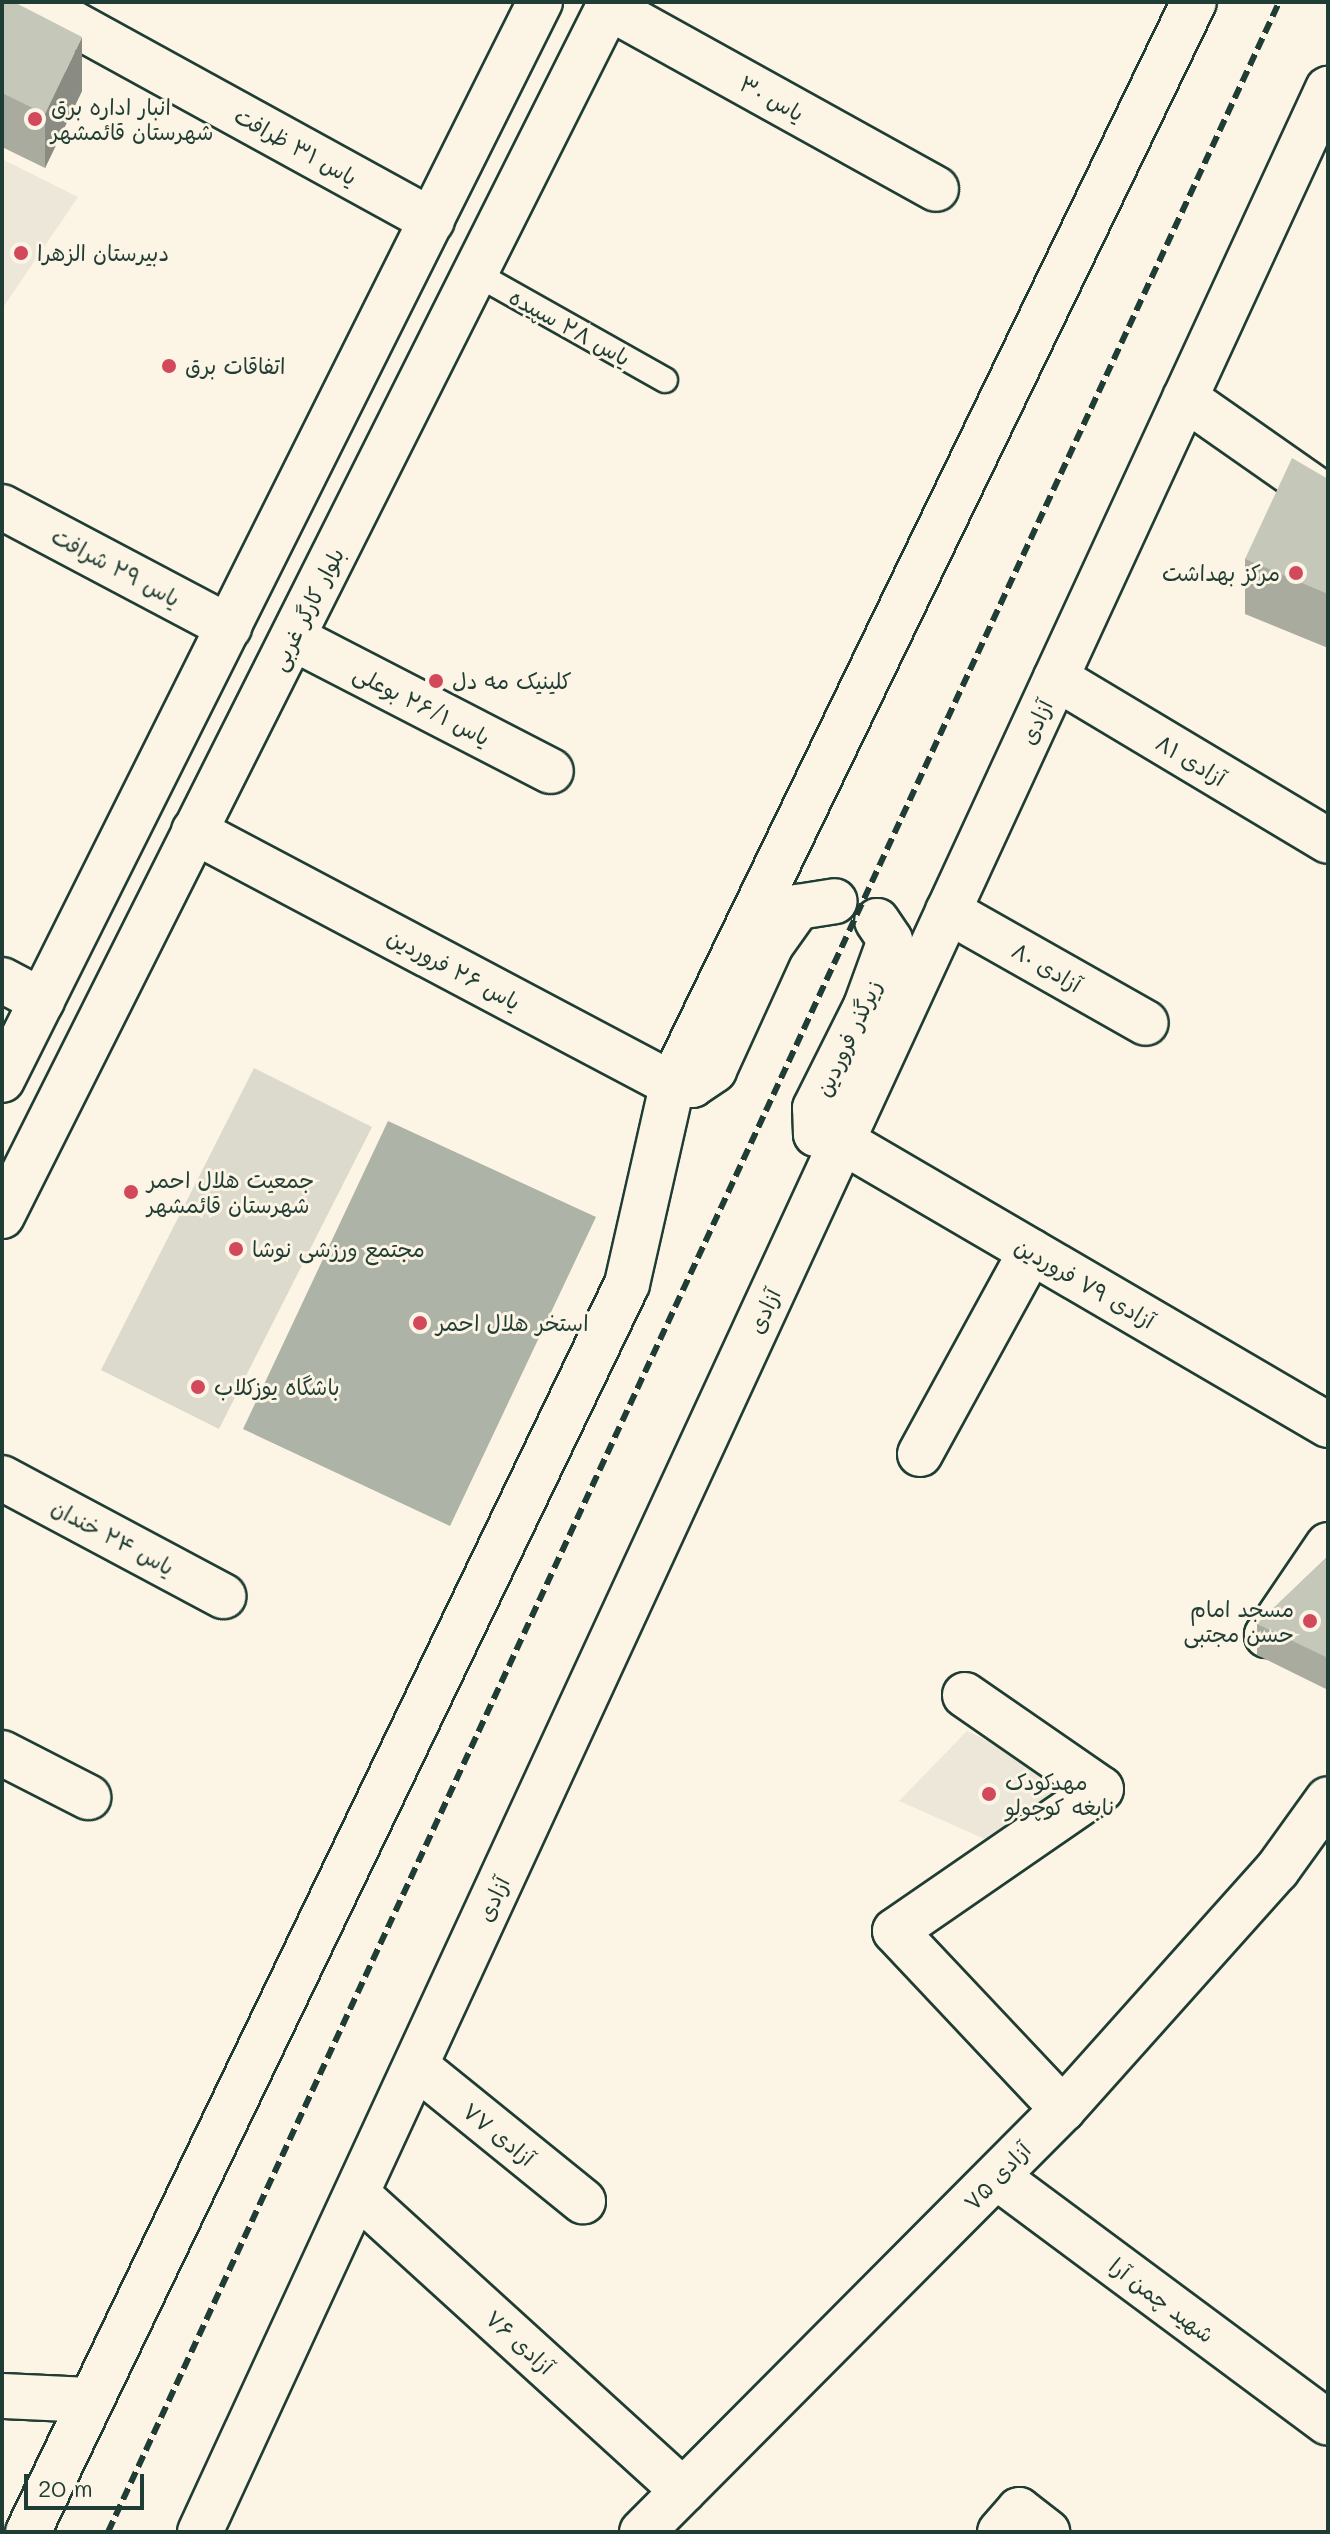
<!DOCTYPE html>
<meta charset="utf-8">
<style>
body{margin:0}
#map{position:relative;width:1330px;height:2534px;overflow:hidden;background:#fcf5e5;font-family:Mali,"Playpen Sans Arabic",sans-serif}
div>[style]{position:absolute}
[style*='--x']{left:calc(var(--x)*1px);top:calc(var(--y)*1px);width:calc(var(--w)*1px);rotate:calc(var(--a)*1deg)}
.built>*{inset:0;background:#ece7d8}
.green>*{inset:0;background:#dcdacc}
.water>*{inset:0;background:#aeb3a7}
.roads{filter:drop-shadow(2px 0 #1f3d34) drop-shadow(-2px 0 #1f3d34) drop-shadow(0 2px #1f3d34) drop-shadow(0 -2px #1f3d34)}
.lane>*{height:24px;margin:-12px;padding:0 12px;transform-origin:12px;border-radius:12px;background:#fcf5e5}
.street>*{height:44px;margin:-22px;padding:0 22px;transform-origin:22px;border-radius:22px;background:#fcf5e5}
.secondary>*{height:44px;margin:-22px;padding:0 22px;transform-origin:22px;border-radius:22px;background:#fcf5e5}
.primary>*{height:44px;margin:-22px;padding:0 22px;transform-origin:22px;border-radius:22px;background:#fcf5e5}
.rail>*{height:6px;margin-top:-3px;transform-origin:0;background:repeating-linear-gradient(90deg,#1f3d34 0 12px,transparent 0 18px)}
.wall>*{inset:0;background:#a9ab9f}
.shaded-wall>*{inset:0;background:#8a8b82}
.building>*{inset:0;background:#c5c7b9}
.dots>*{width:22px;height:22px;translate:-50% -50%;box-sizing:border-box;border:4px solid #fcf5e5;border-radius:50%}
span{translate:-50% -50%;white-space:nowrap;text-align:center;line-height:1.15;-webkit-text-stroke:6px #fcf5e5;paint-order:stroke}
.street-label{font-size:22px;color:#1f3d34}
.poi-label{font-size:22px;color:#1f3d34}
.left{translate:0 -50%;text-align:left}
.right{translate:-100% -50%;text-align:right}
.frame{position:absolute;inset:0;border:4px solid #1f3d34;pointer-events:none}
.scale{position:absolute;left:24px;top:2474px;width:120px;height:36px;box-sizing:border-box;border:4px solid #1f3d34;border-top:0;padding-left:10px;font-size:24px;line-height:28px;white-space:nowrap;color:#1f3d34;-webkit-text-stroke:6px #fcf5e5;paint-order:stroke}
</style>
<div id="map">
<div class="built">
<i style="clip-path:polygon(2px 159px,78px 197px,2px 309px)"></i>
<i style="clip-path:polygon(967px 1731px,1083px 1787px,996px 1844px,899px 1801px)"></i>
</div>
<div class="green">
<i style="clip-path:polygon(254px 1068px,372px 1127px,219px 1429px,101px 1370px)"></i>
</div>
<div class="water">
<i style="clip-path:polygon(388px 1121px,596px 1217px,450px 1526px,243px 1429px)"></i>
</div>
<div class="roads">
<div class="lane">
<i style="--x:475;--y:273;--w:218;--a:29.4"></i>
</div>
<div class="street">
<i style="--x:608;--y:7;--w:375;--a:29"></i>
<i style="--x:1185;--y:398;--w:174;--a:35"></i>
<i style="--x:293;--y:638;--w:290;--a:27.3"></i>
<i style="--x:1056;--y:678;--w:317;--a:30.9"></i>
<i style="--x:948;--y:911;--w:227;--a:29.5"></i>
<i style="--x:2;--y:980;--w:45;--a:27.7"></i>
<i style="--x:842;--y:1141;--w:563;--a:30.3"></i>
<i style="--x:920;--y:1454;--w:231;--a:-61.3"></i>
<i style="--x:2;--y:1478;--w:251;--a:28.1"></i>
<i style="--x:1328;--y:1545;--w:109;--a:124.1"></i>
<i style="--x:1267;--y:1635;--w:62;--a:-10.2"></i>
<i style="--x:965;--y:1695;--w:165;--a:34.7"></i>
<i style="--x:1101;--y:1789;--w:250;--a:145.4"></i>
<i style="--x:895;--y:1931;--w:245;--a:46.7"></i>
<i style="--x:2;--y:1753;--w:97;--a:27.1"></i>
<i style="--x:416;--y:2066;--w:215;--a:39"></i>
<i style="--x:997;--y:2177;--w:412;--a:36.6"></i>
<i style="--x:357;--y:2194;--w:441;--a:42.3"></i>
<i style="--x:2;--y:2396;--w:87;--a:2.6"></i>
<i style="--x:28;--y:2532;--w:1384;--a:-64.36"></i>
<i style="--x:627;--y:1284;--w:208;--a:-77.2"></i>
<i style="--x:673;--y:1081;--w:1198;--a:-64.23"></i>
<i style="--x:642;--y:2532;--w:597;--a:-45.14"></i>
<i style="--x:1063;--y:2109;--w:321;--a:-48.2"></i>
<i style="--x:1277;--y:1870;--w:87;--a:-54.3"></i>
<i style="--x:1000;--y:2532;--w:29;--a:-49"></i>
<i style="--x:1019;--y:2510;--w:36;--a:38"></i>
</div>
<div class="secondary">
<i style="--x:34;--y:2;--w:454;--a:28.8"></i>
<i style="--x:2;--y:507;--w:257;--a:27.9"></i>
<i style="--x:194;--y:831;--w:530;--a:27.92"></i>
<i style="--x:662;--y:1079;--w:31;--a:11"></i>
<i style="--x:692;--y:1085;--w:27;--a:-34"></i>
<i style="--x:714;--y:1070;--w:137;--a:-65.5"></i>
<i style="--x:771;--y:945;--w:47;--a:-54.6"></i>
<i style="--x:798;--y:907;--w:37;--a:-9"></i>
<i style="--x:842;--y:1141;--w:27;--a:-165"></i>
<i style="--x:816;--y:1134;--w:26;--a:-92"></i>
<i style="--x:815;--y:1108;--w:114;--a:-63.4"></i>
<i style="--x:866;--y:1006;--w:70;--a:-70"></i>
<i style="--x:890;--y:940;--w:23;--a:-124"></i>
<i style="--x:200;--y:2532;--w:2691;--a:-65.22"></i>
</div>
<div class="primary">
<i style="--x:2;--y:1080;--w:1205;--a:-63.48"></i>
<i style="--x:2;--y:1216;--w:1358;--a:-63.36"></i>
</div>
</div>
<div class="rail">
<i style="--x:108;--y:2532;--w:2788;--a:-65.16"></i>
</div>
<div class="wall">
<i style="clip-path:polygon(2px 2px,82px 91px,45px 168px,2px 147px)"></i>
<i style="clip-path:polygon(1328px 479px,1328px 648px,1245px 614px,1245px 559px)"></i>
<i style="clip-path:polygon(1328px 1556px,1328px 1690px,1257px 1655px,1257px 1624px)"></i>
</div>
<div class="shaded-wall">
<i style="clip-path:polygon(82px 37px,82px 91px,45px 168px,45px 114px)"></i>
</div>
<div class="building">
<i style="clip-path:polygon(2px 2px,14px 2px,82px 37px,45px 114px,2px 93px)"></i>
<i style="clip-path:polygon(1292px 458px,1328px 479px,1328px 594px,1245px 559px)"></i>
<i style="clip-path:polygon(1328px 1556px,1328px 1658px,1257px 1624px)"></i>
</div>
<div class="dots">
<i style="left:35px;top:119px;background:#d1495b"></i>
<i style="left:21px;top:253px;background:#d1495b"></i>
<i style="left:169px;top:366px;background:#d1495b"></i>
<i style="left:1296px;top:573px;background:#d1495b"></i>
<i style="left:436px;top:681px;background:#d1495b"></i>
<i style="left:131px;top:1192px;background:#d1495b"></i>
<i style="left:236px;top:1249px;background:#d1495b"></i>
<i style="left:420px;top:1323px;background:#d1495b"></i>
<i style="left:198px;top:1387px;background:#d1495b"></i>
<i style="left:1310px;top:1621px;background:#d1495b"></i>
<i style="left:989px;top:1794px;background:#d1495b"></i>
</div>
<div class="street-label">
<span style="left:772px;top:98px;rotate:29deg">یاس ۳۰</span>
<span style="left:296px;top:146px;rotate:29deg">یاس ۳۱ ظرافت</span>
<span style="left:570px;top:327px;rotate:29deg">یاس ۲۸ سپیده</span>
<span style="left:116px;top:567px;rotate:28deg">یاس ۲۹ شرافت</span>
<span style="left:307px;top:609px;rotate:-63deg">بلوار کارگر غربی</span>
<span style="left:422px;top:705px;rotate:27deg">یاس ۲۶/۱ بوعلی</span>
<span style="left:1036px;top:722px;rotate:-65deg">آزادی</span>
<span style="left:1191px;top:760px;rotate:31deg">آزادی ۸۱</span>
<span style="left:1047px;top:967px;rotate:30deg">آزادی ۸۰</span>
<span style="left:454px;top:969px;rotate:28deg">یاس ۲۶ فروردین</span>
<span style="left:848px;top:1038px;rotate:-65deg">زیرگذر فروردین</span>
<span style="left:1085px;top:1283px;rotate:30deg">آزادی ۷۹ فروردین</span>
<span style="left:764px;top:1311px;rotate:-65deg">آزادی</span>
<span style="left:113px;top:1537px;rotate:28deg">یاس ۲۴ خندان</span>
<span style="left:493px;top:1899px;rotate:-65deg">آزادی</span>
<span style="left:499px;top:2134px;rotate:39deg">آزادی ۷۷</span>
<span style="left:997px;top:2176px;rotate:-46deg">آزادی ۷۵</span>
<span style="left:1162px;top:2300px;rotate:37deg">شهید چمن آرا</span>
<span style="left:520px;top:2342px;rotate:42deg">آزادی ۷۶</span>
</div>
<div class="poi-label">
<span class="left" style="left:51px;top:119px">انبار اداره برق<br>شهرستان قائمشهر</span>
<span class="left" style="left:37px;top:253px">دبیرستان الزهرا</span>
<span class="left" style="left:185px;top:366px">اتفاقات برق</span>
<span class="right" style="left:1280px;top:573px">مرکز بهداشت</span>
<span class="left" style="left:452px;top:681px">کلینیک مه دل</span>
<span class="left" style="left:147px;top:1192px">جمعیت هلال احمر<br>شهرستان قائمشهر</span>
<span class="left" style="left:252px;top:1249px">مجتمع ورزشی نوشا</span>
<span class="left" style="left:436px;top:1323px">استخر هلال احمر</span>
<span class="left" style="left:214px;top:1387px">باشگاه یوزکلاب</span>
<span class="right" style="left:1294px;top:1621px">مسجد امام<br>حسن مجتبی</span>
<span class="left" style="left:1005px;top:1794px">مهدکودک<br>نابغه کوچولو</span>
</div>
<div class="frame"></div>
<div class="scale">20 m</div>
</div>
